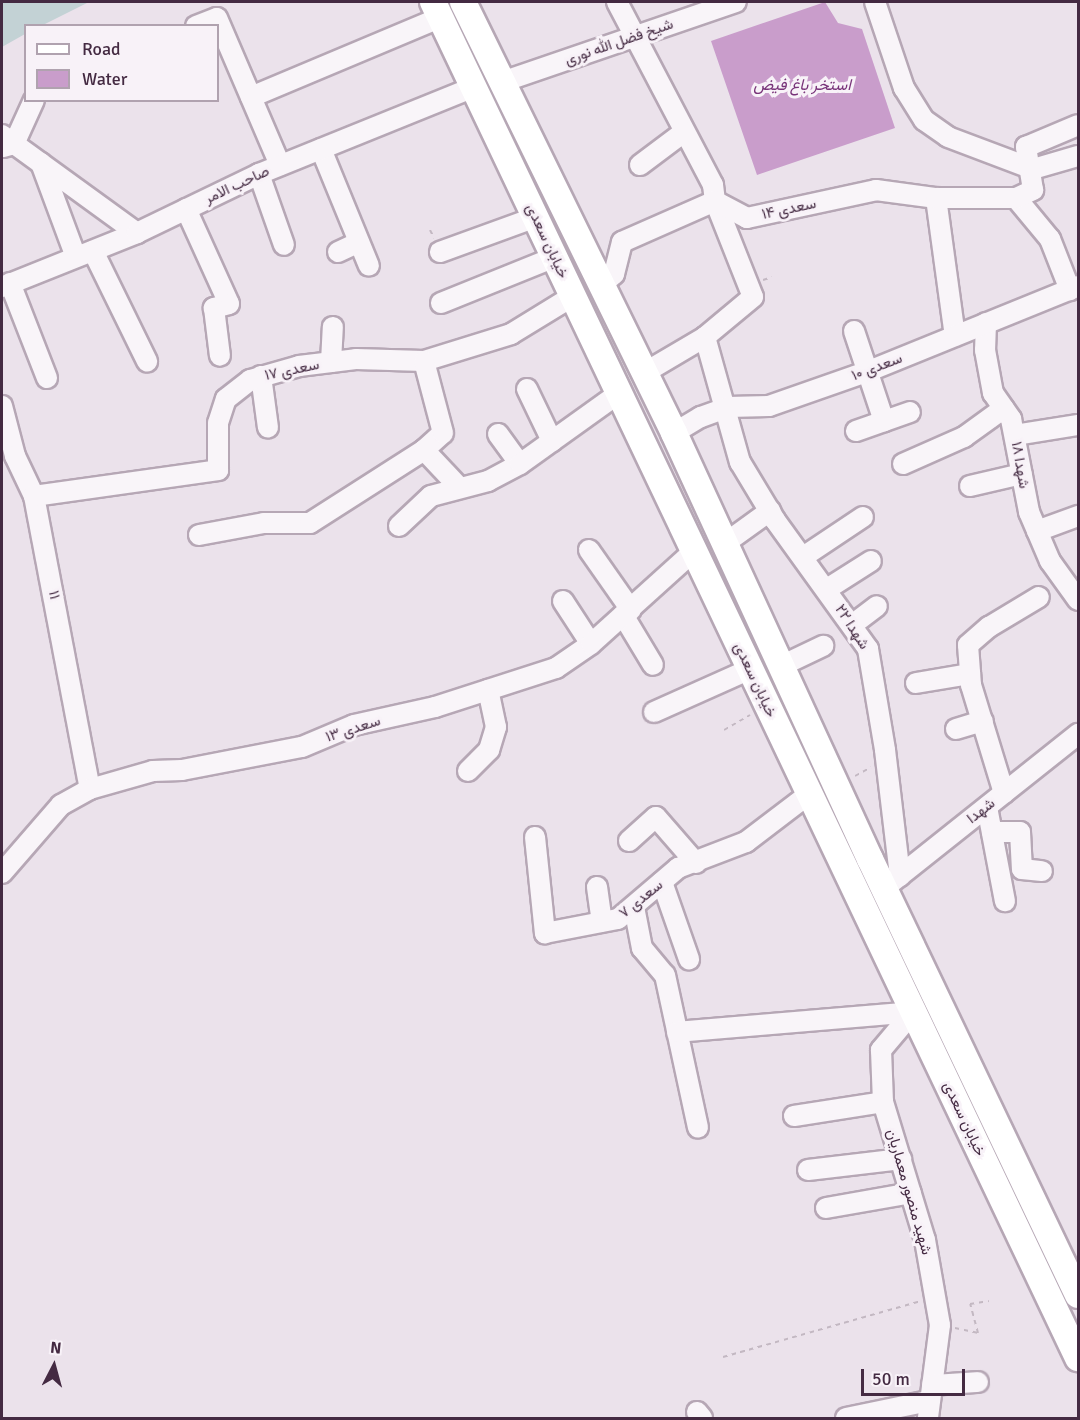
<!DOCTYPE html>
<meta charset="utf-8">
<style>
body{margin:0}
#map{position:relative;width:1080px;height:1420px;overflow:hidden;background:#ebe2eb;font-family:Signika,Vazirmatn,sans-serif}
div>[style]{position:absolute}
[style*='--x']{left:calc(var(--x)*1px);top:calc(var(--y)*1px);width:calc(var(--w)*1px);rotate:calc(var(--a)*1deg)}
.green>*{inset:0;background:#c3d2d5}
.water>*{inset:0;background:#c99dcb}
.path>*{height:2px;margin-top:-1px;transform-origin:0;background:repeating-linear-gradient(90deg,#c3b8c2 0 4.5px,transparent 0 9px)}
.roads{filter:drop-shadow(2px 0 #b6a7b5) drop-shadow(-2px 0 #b6a7b5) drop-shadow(0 2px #b6a7b5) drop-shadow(0 -2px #b6a7b5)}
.minor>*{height:20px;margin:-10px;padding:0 10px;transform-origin:10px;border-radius:10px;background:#f9f5f9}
.major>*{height:26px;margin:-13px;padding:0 13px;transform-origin:13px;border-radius:13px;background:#fff}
span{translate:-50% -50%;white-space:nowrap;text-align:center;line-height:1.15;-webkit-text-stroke:6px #f8f2f8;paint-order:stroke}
.street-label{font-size:15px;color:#442a42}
.water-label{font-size:16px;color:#783379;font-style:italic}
.frame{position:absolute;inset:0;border:3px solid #442a42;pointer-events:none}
.legend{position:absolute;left:24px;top:24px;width:195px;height:78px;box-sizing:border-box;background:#f8f2f8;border:2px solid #b0a2af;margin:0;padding:8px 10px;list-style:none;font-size:18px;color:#442a42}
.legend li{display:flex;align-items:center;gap:12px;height:30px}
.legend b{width:30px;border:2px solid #b0a2af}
.north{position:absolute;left:24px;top:1336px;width:60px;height:60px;-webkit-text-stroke:4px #f8f2f8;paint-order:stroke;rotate:6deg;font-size:16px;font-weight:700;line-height:24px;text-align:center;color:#442a42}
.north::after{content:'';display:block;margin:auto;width:21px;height:27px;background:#442a42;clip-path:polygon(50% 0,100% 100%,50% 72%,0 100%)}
.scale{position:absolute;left:861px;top:1369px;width:104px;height:27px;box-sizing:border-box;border:3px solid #442a42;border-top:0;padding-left:8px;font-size:18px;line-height:21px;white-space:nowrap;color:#442a42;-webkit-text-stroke:4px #f8f2f8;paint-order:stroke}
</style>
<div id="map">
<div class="green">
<i style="clip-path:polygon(2px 2px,89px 2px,43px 25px,26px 26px,25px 34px,2px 47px)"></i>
</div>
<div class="water">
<i style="clip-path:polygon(825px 2px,838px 23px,862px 29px,895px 128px,757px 175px,711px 41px)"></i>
</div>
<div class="path">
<i style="--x:430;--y:230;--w:9;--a:63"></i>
<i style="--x:763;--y:280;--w:9;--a:-18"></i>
<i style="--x:724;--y:730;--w:30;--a:-30"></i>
<i style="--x:855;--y:776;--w:18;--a:-29"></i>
<i style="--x:955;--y:1328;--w:24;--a:12"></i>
<i style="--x:978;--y:1333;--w:30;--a:-105"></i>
<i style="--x:970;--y:1304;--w:19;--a:-9"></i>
<i style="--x:723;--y:1357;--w:203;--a:-15.8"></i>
</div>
<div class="roads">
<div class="minor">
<i style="--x:617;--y:2;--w:207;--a:62.3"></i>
<i style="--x:713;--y:185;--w:16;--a:83"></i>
<i style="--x:715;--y:201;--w:103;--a:68.4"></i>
<i style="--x:753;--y:297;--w:62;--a:140.2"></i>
<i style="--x:705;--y:337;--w:71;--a:149.5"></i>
<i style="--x:875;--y:2;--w:91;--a:71.4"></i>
<i style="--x:904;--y:88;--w:38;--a:58"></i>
<i style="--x:924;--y:120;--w:29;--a:35"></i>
<i style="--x:948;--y:137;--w:91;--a:20.6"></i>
<i style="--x:1033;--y:169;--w:47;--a:-16.1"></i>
<i style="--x:196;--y:26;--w:22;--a:-21"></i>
<i style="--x:217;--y:18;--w:160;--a:66.8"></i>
<i style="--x:502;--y:82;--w:247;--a:-18.9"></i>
<i style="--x:251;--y:97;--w:206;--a:-22.8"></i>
<i style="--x:2;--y:135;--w:167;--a:36"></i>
<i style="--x:3;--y:147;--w:11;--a:-15"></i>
<i style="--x:14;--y:144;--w:48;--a:-65.6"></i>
<i style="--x:321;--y:149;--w:126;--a:67.7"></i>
<i style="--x:41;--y:163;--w:100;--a:69.6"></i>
<i style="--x:640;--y:165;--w:55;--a:-36.9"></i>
<i style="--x:259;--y:174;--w:75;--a:70.6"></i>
<i style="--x:936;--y:198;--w:139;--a:82.2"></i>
<i style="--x:1016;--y:198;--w:53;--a:50.3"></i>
<i style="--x:1050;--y:239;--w:55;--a:68.6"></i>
<i style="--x:186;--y:209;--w:104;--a:65.6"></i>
<i style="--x:229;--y:304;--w:16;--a:165"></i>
<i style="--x:214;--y:308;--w:48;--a:82.9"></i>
<i style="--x:93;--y:251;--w:123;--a:63.9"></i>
<i style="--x:338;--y:252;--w:23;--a:-25"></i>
<i style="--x:440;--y:252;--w:102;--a:-20"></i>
<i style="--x:10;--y:283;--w:102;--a:68.7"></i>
<i style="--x:601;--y:285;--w:17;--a:-40"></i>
<i style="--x:614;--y:274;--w:33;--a:-76"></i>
<i style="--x:622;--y:242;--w:102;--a:-23.8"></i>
<i style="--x:715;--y:201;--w:36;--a:28"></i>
<i style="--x:747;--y:218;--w:132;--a:-12.2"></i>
<i style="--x:876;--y:190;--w:61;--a:7.6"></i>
<i style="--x:936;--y:198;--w:80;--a:0"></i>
<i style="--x:1016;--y:198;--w:19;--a:-25"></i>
<i style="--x:1033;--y:190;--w:44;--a:-99.2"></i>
<i style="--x:1026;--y:147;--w:56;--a:-22.9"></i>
<i style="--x:2;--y:287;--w:145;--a:-21.8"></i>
<i style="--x:137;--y:233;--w:136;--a:-25.8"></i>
<i style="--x:259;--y:174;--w:232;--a:-22"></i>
<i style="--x:441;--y:303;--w:123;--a:-22"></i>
<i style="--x:986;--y:323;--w:27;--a:92"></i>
<i style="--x:985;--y:350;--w:44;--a:79.5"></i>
<i style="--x:993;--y:393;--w:32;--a:55"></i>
<i style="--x:1011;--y:419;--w:95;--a:79"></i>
<i style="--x:1029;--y:512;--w:53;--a:66.8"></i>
<i style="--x:1050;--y:561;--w:48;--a:54.3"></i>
<i style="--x:854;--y:331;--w:95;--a:71.6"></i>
<i style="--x:705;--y:337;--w:130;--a:74.4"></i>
<i style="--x:740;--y:462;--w:68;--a:58.9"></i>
<i style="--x:775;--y:520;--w:159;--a:54.2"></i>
<i style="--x:868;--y:649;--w:102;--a:80.4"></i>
<i style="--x:885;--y:750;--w:127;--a:83.2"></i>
<i style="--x:331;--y:362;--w:35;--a:-87"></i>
<i style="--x:261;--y:376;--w:52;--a:82.3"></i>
<i style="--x:527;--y:389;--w:58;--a:64.3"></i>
<i style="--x:2;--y:406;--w:52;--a:75.4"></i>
<i style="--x:15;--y:456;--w:44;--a:64.6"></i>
<i style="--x:34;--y:496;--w:298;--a:79.2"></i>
<i style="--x:856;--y:431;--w:57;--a:-19.4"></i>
<i style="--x:674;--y:433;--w:31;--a:-31"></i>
<i style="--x:701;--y:417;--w:29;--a:-20"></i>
<i style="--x:728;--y:407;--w:41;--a:-1.4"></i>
<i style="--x:769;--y:406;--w:106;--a:-19.3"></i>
<i style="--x:869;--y:371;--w:226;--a:-22.1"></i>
<i style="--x:498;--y:434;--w:37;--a:54"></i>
<i style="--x:1015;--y:435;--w:64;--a:-9"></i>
<i style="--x:424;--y:450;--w:51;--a:46.6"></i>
<i style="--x:903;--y:464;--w:67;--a:-23.9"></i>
<i style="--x:964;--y:437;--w:49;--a:-35.9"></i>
<i style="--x:970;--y:486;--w:53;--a:-13"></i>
<i style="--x:34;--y:496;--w:186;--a:-8"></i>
<i style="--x:218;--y:470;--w:47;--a:-90"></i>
<i style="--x:218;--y:423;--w:25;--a:-72"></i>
<i style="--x:226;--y:399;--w:31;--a:-38"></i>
<i style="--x:250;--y:380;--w:51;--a:-15.9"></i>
<i style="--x:299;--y:366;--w:57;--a:-7"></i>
<i style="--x:356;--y:359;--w:68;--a:1.7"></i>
<i style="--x:424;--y:361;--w:91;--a:-17.2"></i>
<i style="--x:511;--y:334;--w:73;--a:-31.5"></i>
<i style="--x:399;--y:526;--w:44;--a:-43.2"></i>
<i style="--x:431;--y:496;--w:59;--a:-14.7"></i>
<i style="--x:488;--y:481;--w:36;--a:-28"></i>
<i style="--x:520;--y:464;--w:122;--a:-35.6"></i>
<i style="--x:1037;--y:531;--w:44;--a:-20.1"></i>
<i style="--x:199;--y:535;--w:66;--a:-10.5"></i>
<i style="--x:264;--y:523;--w:46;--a:0"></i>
<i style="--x:310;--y:523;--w:135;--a:-32.6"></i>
<i style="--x:424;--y:450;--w:25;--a:-42"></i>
<i style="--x:443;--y:433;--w:74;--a:-104.8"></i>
<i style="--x:724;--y:544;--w:57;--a:-35.7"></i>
<i style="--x:589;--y:550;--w:73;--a:55"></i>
<i style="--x:803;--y:557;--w:72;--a:-33.7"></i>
<i style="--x:827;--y:589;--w:52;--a:-32.5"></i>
<i style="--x:563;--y:601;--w:51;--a:56.9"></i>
<i style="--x:623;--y:615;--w:58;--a:59"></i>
<i style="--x:852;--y:625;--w:31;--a:-37"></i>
<i style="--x:781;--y:666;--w:47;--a:-25.5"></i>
<i style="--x:916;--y:683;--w:55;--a:-9.5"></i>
<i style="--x:654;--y:712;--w:105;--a:-24.1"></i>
<i style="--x:956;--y:729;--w:28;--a:-17"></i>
<i style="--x:468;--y:771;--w:30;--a:-45"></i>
<i style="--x:489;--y:750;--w:24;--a:-73"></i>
<i style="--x:496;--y:727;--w:38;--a:-102"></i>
<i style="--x:1004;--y:793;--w:113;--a:-107"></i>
<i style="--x:971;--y:685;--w:40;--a:-94.3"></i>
<i style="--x:968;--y:645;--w:28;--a:-41"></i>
<i style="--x:989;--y:627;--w:58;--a:-31"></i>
<i style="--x:987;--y:807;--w:96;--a:79.2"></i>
<i style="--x:992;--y:832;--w:28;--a:0"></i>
<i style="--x:1020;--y:832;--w:37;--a:87"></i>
<i style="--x:1022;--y:869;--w:20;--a:6"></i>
<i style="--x:535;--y:837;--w:97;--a:84.1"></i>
<i style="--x:545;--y:933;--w:74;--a:-10.9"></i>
<i style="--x:618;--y:919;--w:79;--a:-40.4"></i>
<i style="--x:678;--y:868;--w:73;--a:-20.9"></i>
<i style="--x:746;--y:842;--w:79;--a:-37.3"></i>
<i style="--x:629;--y:841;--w:36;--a:-42"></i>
<i style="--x:656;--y:817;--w:61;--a:49"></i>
<i style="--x:2;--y:873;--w:90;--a:-49.1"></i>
<i style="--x:61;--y:805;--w:33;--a:-29"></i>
<i style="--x:90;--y:789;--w:66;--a:-15.9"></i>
<i style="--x:153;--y:771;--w:29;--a:-2"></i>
<i style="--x:182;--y:770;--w:122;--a:-10.9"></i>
<i style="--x:302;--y:747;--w:56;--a:-22.9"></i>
<i style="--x:354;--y:725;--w:83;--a:-12.5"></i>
<i style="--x:435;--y:707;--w:127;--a:-17.9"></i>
<i style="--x:556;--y:668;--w:42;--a:-34.4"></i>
<i style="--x:591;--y:644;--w:139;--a:-42.1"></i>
<i style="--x:662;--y:882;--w:82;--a:70.7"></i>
<i style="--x:892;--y:882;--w:238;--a:-38.5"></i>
<i style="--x:597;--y:887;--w:35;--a:82"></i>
<i style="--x:634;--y:907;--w:42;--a:79"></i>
<i style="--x:642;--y:948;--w:35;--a:50"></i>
<i style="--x:665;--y:975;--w:156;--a:77.8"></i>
<i style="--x:913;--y:1012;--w:50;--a:130.1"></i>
<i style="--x:881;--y:1050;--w:52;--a:87.8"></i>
<i style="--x:883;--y:1102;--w:144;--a:73.1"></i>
<i style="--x:925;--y:1240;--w:86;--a:80"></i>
<i style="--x:940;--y:1325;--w:94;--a:97.4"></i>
<i style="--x:677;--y:1032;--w:237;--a:-4.8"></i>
<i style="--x:794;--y:1116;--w:90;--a:-8.9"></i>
<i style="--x:808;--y:1170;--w:94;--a:-6.7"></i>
<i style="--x:826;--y:1208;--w:86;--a:-10"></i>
<i style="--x:932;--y:1385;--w:46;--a:-3.7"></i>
<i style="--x:697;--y:1412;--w:8;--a:50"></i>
<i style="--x:846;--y:1418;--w:85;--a:-11.6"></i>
</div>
<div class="major">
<i style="--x:433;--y:2;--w:1502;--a:64.56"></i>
<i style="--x:463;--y:2;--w:480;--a:63.9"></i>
<i style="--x:674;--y:433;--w:469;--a:65.3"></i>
<i style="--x:870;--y:859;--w:483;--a:64.5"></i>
</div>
</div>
<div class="street-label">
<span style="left:619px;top:42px;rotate:-19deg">شیخ فضل الله نوری</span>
<span style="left:237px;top:185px;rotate:-25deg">صاحب الامر</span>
<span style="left:789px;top:209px;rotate:-12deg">سعدی ۱۴</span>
<span style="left:547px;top:241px;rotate:65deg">خیابان سعدی</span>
<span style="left:877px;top:367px;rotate:-21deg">سعدی ۱۰</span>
<span style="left:292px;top:370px;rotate:-12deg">سعدی ۱۷</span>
<span style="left:1020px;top:465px;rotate:80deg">شهدا ۱۸</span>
<span style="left:54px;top:595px;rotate:79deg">۱۱</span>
<span style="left:852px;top:627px;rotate:57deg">شهدا ۲۲</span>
<span style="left:755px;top:680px;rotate:65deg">خیابان سعدی</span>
<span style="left:353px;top:729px;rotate:-18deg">سعدی ۱۳</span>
<span style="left:981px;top:811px;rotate:-38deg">شهدا</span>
<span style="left:641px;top:899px;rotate:-39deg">سعدی ۷</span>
<span style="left:964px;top:1119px;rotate:65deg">خیابان سعدی</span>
<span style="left:909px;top:1192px;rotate:74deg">شهید منصور معماریان</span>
</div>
<div class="water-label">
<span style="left:802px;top:85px">استخر باغ فیض</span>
</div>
<div class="frame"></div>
<ul class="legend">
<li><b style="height:8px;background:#fff"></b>Road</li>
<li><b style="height:16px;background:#c99dcb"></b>Water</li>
</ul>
<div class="north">N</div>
<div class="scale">50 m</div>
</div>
